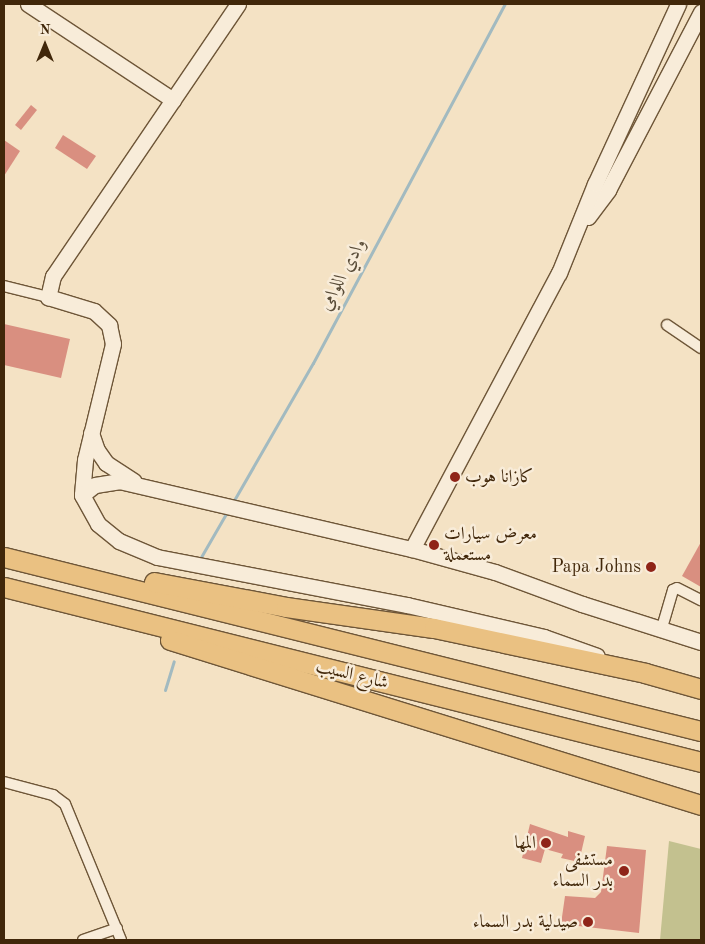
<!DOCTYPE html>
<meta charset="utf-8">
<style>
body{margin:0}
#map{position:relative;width:705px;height:944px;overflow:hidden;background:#f4e2c4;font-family:"Old Standard TT",Amiri,serif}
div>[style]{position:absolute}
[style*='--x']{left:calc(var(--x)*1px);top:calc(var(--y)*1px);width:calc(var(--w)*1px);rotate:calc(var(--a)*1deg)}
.green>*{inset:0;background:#c3c18f}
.stream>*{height:3px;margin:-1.5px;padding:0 1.5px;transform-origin:1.5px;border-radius:1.5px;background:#a2bac0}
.building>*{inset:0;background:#d98f80}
.roads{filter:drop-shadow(1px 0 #6e5638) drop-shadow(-1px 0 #6e5638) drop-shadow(0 1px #6e5638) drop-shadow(0 -1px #6e5638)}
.street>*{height:10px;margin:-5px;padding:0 5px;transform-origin:5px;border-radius:5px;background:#f8ecd9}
.secondary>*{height:15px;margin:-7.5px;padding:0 7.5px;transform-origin:7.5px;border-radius:7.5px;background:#f8ecd9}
.highway>*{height:19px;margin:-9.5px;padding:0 9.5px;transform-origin:9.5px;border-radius:9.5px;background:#eac182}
.dots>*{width:14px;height:14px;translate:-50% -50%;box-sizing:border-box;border:2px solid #f8ecd9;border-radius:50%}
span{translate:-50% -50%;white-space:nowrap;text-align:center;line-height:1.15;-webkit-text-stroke:5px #f8ecd9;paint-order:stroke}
.poi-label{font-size:18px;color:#41270a}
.left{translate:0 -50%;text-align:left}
.right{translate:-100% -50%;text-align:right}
.street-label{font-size:18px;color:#41270a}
.water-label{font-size:19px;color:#594c38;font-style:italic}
.frame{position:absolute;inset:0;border:5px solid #41270a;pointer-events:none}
.north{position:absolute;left:20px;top:20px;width:50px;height:50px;-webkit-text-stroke:4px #f8ecd9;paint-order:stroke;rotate:0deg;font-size:14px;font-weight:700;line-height:20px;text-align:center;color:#41270a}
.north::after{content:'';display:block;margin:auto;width:18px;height:22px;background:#41270a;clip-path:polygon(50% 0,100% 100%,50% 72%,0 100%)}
</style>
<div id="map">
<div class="green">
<i style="clip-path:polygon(669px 841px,701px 849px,701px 940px,660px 940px)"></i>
</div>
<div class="stream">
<i style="--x:233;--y:502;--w:160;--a:-60.1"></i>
<i style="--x:313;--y:363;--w:407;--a:-61.9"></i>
<i style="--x:201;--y:557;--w:52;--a:-60"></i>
<i style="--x:165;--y:690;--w:30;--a:-73"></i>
</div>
<div class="building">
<i style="clip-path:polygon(31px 105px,37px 110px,21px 130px,15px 125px)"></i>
<i style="clip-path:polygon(63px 135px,96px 156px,87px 169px,55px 148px)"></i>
<i style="clip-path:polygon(4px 140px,20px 151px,4px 176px)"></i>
<i style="clip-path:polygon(4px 324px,70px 339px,61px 378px,4px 365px)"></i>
<i style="clip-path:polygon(701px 542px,701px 587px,682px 576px)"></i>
<i style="clip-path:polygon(530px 824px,568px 837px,568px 831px,585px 836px,579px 862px,561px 858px,563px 854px,545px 849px,541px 863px,522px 858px)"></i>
<i style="clip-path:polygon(607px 846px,646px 850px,639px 933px,561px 924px,565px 896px,595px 898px,601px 892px)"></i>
</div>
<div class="roads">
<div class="street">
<i style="--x:4;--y:286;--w:45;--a:14"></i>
<i style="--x:667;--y:325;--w:41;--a:34.1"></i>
<i style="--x:661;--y:631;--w:43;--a:-73.7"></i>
<i style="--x:673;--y:590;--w:4;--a:-27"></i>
<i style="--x:677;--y:588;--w:27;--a:27"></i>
<i style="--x:4;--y:782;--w:51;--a:14.9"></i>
<i style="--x:53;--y:795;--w:15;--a:37"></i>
<i style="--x:65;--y:804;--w:147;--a:67.6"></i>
<i style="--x:83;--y:940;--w:36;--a:-19"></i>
</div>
<div class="secondary">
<i style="--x:28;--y:4;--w:174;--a:33.5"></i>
<i style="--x:238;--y:4;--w:329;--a:124.2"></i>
<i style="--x:53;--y:276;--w:22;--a:103"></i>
<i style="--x:48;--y:297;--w:48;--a:16.9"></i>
<i style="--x:94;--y:311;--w:21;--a:43"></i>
<i style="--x:109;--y:325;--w:19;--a:78"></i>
<i style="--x:113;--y:344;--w:119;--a:103.6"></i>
<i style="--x:85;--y:460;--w:35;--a:95"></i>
<i style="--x:82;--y:495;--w:33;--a:61"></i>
<i style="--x:98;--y:524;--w:27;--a:39"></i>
<i style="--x:119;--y:541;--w:41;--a:22.8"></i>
<i style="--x:157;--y:557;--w:255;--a:10.9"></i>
<i style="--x:407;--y:605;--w:141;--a:13.1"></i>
<i style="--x:544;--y:637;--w:56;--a:19.7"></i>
<i style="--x:588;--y:217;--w:34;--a:-53"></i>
<i style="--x:608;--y:190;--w:201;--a:-62.4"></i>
<i style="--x:91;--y:433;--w:18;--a:71"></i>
<i style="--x:97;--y:450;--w:16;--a:55"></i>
<i style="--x:106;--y:463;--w:33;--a:33"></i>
<i style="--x:82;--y:495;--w:16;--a:-38"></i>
<i style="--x:95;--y:485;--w:24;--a:-9"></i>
<i style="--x:119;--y:481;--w:301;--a:13.1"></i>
<i style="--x:412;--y:549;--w:86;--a:15.5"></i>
<i style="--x:495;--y:572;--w:93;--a:20.2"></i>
<i style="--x:582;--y:604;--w:125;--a:17.7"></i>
<i style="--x:412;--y:549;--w:313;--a:-62"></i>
<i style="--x:559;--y:273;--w:96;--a:-68"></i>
<i style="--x:595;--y:184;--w:198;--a:-65.2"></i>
</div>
<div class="highway">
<i style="--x:4;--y:557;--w:718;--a:14.02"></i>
<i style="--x:154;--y:582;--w:134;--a:10.7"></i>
<i style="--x:286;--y:607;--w:149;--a:8.1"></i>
<i style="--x:434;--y:628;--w:216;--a:12"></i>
<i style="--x:645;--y:673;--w:58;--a:15.9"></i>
<i style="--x:4;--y:587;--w:719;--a:14.09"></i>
<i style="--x:170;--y:640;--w:556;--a:17.26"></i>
</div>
</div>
<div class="dots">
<i style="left:455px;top:477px;background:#8f2418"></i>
<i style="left:434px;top:545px;background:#8f2418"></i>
<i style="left:651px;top:567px;background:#8f2418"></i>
<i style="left:546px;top:843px;background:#8f2418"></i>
<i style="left:624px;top:871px;background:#8f2418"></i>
<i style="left:588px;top:922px;background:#8f2418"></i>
</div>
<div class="poi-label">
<span class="left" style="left:465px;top:477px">كازانا هوب</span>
<span class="left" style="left:444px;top:545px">معرض سيارات<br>مستعملة</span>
<span class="right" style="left:641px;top:567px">Papa Johns</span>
<span class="right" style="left:536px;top:843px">المها</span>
<span class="right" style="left:613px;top:871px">مستشفى<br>بدر السماء</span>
<span class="right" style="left:578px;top:922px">صيدلية بدر السماء</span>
</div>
<div class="street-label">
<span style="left:352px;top:675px;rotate:14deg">شارع السيب</span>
</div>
<div class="water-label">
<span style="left:344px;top:275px;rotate:-62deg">وادي اللوامي</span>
</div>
<div class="frame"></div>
<div class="north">N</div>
</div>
